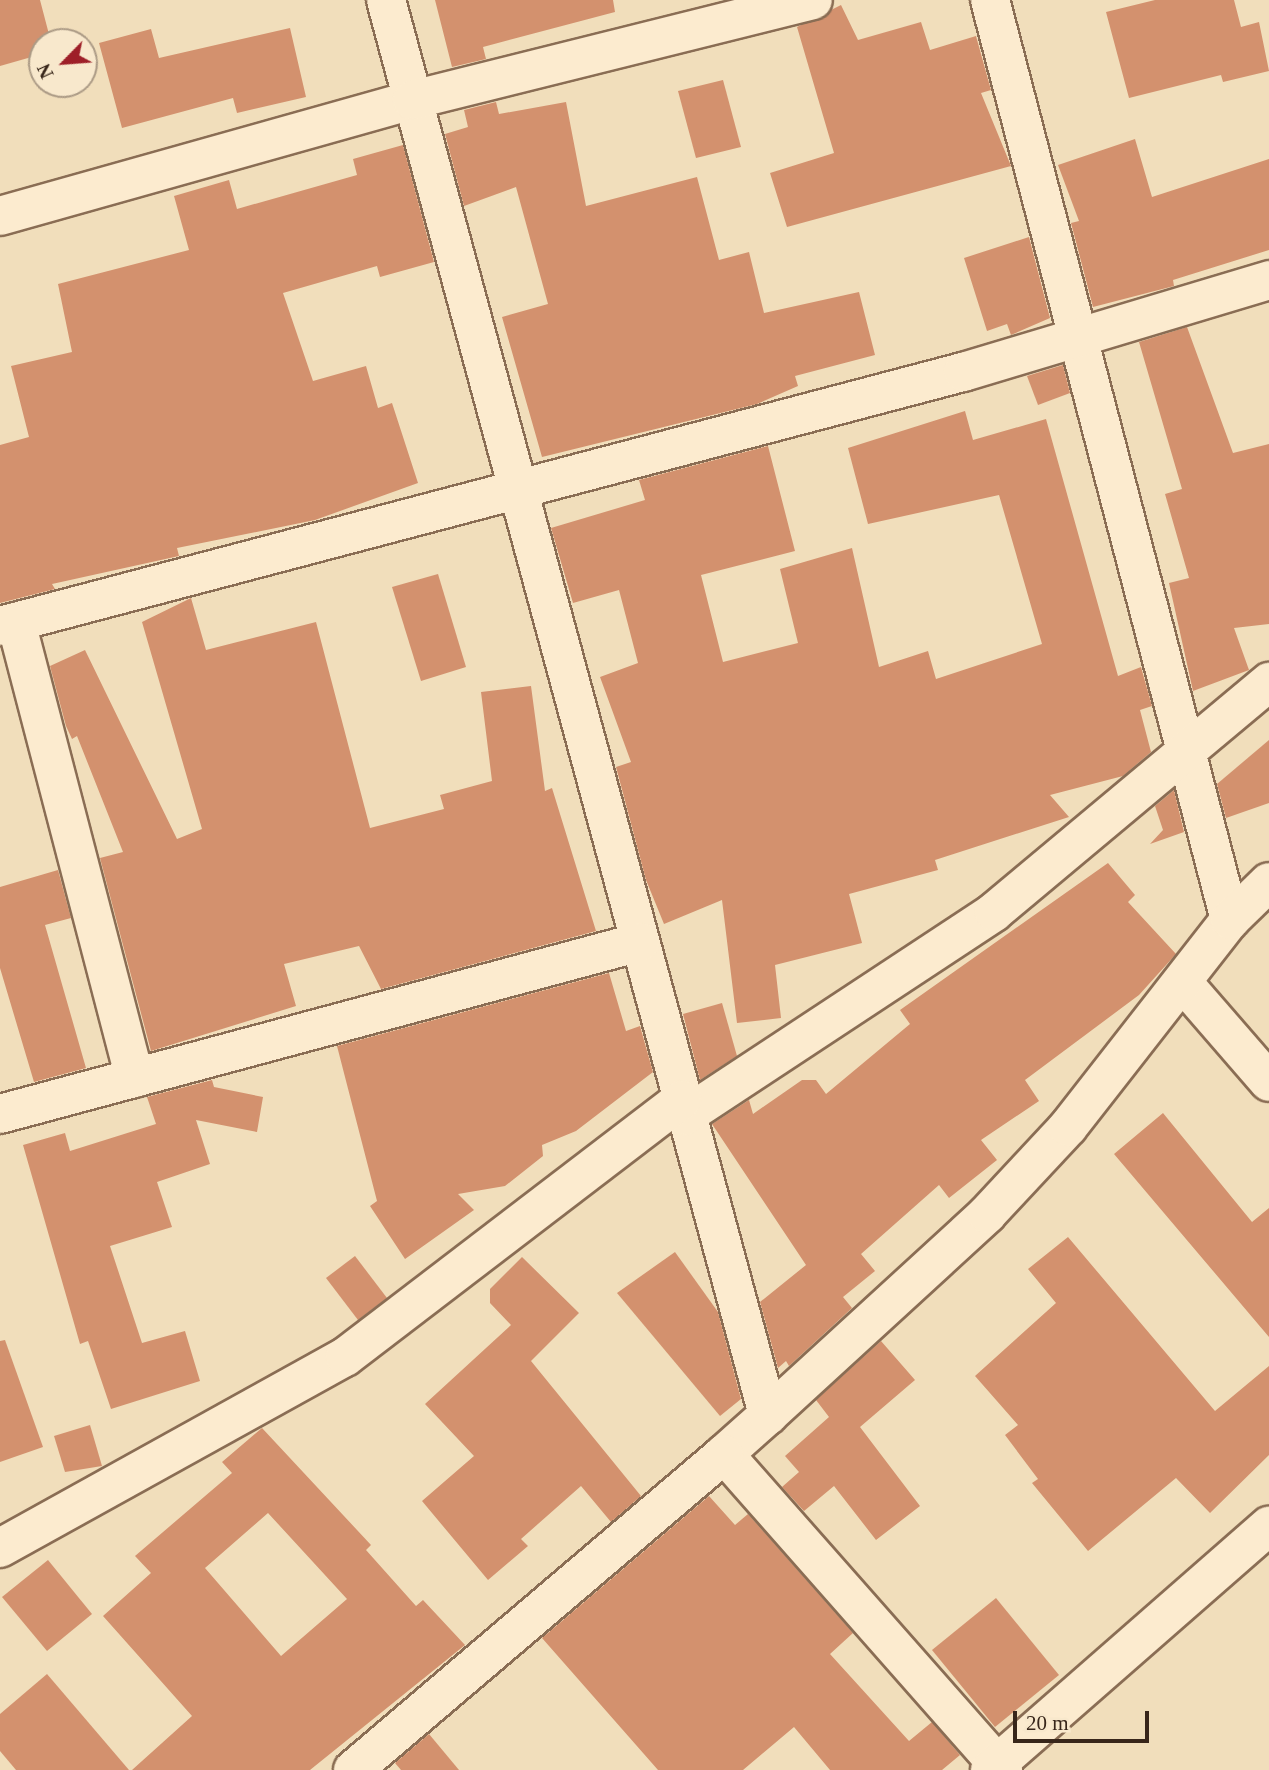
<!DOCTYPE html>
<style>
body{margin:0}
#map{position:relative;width:1269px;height:1770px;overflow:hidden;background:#f1debb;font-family:Georgia,serif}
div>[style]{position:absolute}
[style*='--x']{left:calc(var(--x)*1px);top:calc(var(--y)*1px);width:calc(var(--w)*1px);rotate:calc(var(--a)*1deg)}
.building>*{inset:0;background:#d3916e}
.roads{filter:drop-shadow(2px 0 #8a6d54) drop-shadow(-2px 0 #8a6d54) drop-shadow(0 2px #8a6d54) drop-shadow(0 -2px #8a6d54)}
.minor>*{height:38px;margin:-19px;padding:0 19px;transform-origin:19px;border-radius:19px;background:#fcebcf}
span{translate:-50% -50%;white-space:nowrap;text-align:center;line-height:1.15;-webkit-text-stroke:5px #f8e8cc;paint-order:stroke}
.north{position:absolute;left:28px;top:28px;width:70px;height:70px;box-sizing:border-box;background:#f8e8cc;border:2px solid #ab9a85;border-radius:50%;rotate:245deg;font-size:19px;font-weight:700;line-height:28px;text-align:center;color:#38261a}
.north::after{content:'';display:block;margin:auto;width:24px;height:32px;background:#9e1f28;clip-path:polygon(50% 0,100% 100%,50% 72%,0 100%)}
.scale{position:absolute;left:1013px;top:1711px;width:136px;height:32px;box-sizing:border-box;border:4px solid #38261a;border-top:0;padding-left:9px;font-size:21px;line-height:24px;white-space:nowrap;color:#38261a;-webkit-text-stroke:5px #f8e8cc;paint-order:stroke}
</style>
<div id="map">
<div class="building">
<i style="clip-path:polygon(0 0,40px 0,51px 42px,42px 42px,42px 54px,0 66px)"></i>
<i style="clip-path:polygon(435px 0,613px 0,615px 12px,483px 47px,486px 59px,452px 67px)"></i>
<i style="clip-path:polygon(1155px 0,1234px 0,1241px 27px,1259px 22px,1269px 71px,1223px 82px,1221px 75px,1129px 98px,1106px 12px)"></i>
<i style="clip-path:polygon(841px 5px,858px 40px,921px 22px,930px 50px,976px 36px,991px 90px,981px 93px,1011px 166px,787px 227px,770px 173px,834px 153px,797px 27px)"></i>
<i style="clip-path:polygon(290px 28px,306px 97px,237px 113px,233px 98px,122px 128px,99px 43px,151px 29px,159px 58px)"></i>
<i style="clip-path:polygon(723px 80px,741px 147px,696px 158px,678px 91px)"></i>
<i style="clip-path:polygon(496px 102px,499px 114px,566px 102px,586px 206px,697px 177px,719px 260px,749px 252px,764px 313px,859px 292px,875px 355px,795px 376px,798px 386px,757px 404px,542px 457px,502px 317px,548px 304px,516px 187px,464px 206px,445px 134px,468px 127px,464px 110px)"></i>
<i style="clip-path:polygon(1135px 139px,1152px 197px,1269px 159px,1269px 250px,1173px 280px,1174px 286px,1093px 307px,1071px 223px,1079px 221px,1058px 165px)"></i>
<i style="clip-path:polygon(403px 145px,434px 262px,380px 277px,377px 266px,283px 293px,313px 381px,366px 366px,378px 408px,392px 403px,418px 483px,315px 520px,177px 548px,179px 556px,52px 584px,55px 589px,0 603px,0 445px,29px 437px,11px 366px,72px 352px,58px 284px,189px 250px,174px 196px,229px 180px,237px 209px,357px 175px,353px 159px)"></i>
<i style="clip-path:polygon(1029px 237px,1050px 318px,1011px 335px,1007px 324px,987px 331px,964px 258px)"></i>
<i style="clip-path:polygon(1187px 327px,1233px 453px,1269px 444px,1269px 624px,1234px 628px,1249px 670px,1193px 691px,1169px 583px,1189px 578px,1165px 494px,1182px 489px,1139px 342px)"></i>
<i style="clip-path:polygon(1063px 365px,1070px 393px,1038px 405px,1027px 376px)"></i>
<i style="clip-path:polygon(965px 411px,973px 440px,1046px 419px,1118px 676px,1141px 667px,1152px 706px,1140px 710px,1151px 752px,1123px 776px,1050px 795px,1069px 817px,935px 860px,938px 870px,849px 894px,862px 943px,775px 965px,781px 1018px,737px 1023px,722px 900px,664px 924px,646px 880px,616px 767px,631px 762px,600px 677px,638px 663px,619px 590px,573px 603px,551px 528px,645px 500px,639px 480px,768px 446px,795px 551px,701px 575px,723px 662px,798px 643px,780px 569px,852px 548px,879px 667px,928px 651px,936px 679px,1042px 644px,999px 495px,868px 524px,848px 448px)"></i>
<i style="clip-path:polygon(438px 574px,466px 667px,421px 681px,392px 587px)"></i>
<i style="clip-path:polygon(191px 598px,206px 650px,316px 622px,370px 828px,444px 809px,440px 795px,492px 781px,481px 692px,531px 686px,545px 791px,552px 788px,596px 931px,381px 989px,359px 946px,284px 964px,296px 1006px,151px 1051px,100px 858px,123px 852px,77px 736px,72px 739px,66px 726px,50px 666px,85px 650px,177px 839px,202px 829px,142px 622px)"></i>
<i style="clip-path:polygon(1269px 740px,1269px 803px,1226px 818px,1217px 784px)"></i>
<i style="clip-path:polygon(1174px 790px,1184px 832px,1150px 844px,1163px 830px,1155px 806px)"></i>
<i style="clip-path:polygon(1108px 863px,1135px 895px,1128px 902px,1176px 954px,1139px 995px,1025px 1080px,1039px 1101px,981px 1140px,997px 1160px,949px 1198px,939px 1185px,861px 1254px,875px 1271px,843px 1297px,852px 1308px,789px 1366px,786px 1361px,778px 1368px,760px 1302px,806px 1265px,712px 1124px,749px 1100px,753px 1114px,802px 1080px,816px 1080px,826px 1094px,910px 1024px,900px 1010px)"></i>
<i style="clip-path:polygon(58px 870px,71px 918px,45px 925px,86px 1068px,34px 1082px,0 968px,0 887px)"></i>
<i style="clip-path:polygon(609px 973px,626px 1031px,640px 1026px,653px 1072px,576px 1131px,542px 1145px,543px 1156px,505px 1186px,458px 1194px,474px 1210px,405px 1259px,370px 1206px,377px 1201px,337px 1046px)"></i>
<i style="clip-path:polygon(722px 1003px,737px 1056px,700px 1080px,683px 1014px)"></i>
<i style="clip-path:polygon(212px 1080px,214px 1087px,263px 1097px,257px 1132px,196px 1120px,210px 1164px,157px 1182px,172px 1227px,110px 1246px,142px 1343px,185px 1331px,200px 1381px,111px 1409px,88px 1341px,80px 1344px,23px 1145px,65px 1133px,70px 1151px,156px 1124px,147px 1097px)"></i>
<i style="clip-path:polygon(1163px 1113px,1252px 1222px,1269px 1208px,1269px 1337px,1114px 1154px)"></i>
<i style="clip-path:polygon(1068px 1237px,1215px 1411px,1269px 1366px,1269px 1455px,1210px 1513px,1176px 1478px,1088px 1551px,1032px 1483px,1038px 1479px,1005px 1435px,1018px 1425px,975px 1376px,1056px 1303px,1028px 1269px)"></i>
<i style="clip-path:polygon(675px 1252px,718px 1312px,741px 1399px,720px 1416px,617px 1293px)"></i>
<i style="clip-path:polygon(355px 1256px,387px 1298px,358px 1320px,326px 1278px)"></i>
<i style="clip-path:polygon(522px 1257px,579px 1313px,531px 1361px,641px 1496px,611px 1522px,581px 1486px,521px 1539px,528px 1546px,488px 1580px,422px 1501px,474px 1456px,425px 1404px,511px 1325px,490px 1303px,490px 1289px)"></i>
<i style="clip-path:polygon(5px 1340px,43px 1447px,0 1462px,0 1341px)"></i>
<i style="clip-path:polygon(881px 1341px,915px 1380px,860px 1427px,920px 1506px,876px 1540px,834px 1486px,804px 1511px,782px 1487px,799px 1472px,785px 1456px,829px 1417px,816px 1400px)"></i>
<i style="clip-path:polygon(90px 1425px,102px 1466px,65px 1472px,54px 1436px)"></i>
<i style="clip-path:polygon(evenodd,262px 1428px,371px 1545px,366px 1550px,416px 1606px,423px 1600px,465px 1645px,310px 1770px,132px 1770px,192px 1716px,103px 1616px,151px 1573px,135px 1556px,232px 1473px,222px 1462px,262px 1428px,268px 1513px,347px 1599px,281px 1656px,205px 1568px,268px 1513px)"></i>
<i style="clip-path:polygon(709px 1496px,735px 1525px,748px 1514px,853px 1633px,830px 1654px,909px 1741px,932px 1722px,960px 1755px,942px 1770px,830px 1770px,794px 1727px,743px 1770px,658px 1770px,542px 1638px)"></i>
<i style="clip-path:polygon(48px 1560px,92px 1614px,47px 1651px,2px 1597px)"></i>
<i style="clip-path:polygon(996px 1598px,1059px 1675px,995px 1727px,932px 1650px)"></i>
<i style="clip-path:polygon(47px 1674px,129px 1770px,16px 1770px,0 1751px,0 1714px)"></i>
<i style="clip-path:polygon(429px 1734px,459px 1770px,401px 1770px,395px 1763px)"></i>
</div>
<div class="roads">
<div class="minor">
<i style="--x:386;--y:0;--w:1466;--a:74.89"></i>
<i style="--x:768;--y:1415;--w:59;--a:138.4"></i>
<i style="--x:724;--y:1454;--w:422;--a:48.6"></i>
<i style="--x:990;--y:0;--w:951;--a:75.38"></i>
<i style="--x:0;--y:216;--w:428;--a:-15.7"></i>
<i style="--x:412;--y:100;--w:413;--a:-14"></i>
<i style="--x:16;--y:622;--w:471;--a:75.4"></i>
<i style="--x:0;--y:626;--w:996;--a:-14.78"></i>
<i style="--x:963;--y:372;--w:320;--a:-16.7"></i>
<i style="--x:1185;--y:985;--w:128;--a:49.1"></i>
<i style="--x:0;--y:1114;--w:663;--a:-15.04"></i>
<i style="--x:685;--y:1116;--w:370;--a:-33.4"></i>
<i style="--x:994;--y:912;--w:359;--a:-39.9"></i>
<i style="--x:768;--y:1415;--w:297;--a:-42.5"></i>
<i style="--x:987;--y:1214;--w:119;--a:-47"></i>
<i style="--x:1068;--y:1127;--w:263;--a:-52"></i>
<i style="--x:1230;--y:920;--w:54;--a:-44.3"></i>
<i style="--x:0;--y:1548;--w:394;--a:-29"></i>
<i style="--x:345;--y:1357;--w:424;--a:-37.4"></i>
<i style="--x:353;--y:1770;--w:487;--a:-40.4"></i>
<i style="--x:990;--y:1770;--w:371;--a:-41.2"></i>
</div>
</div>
<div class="north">N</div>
<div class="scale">20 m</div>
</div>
